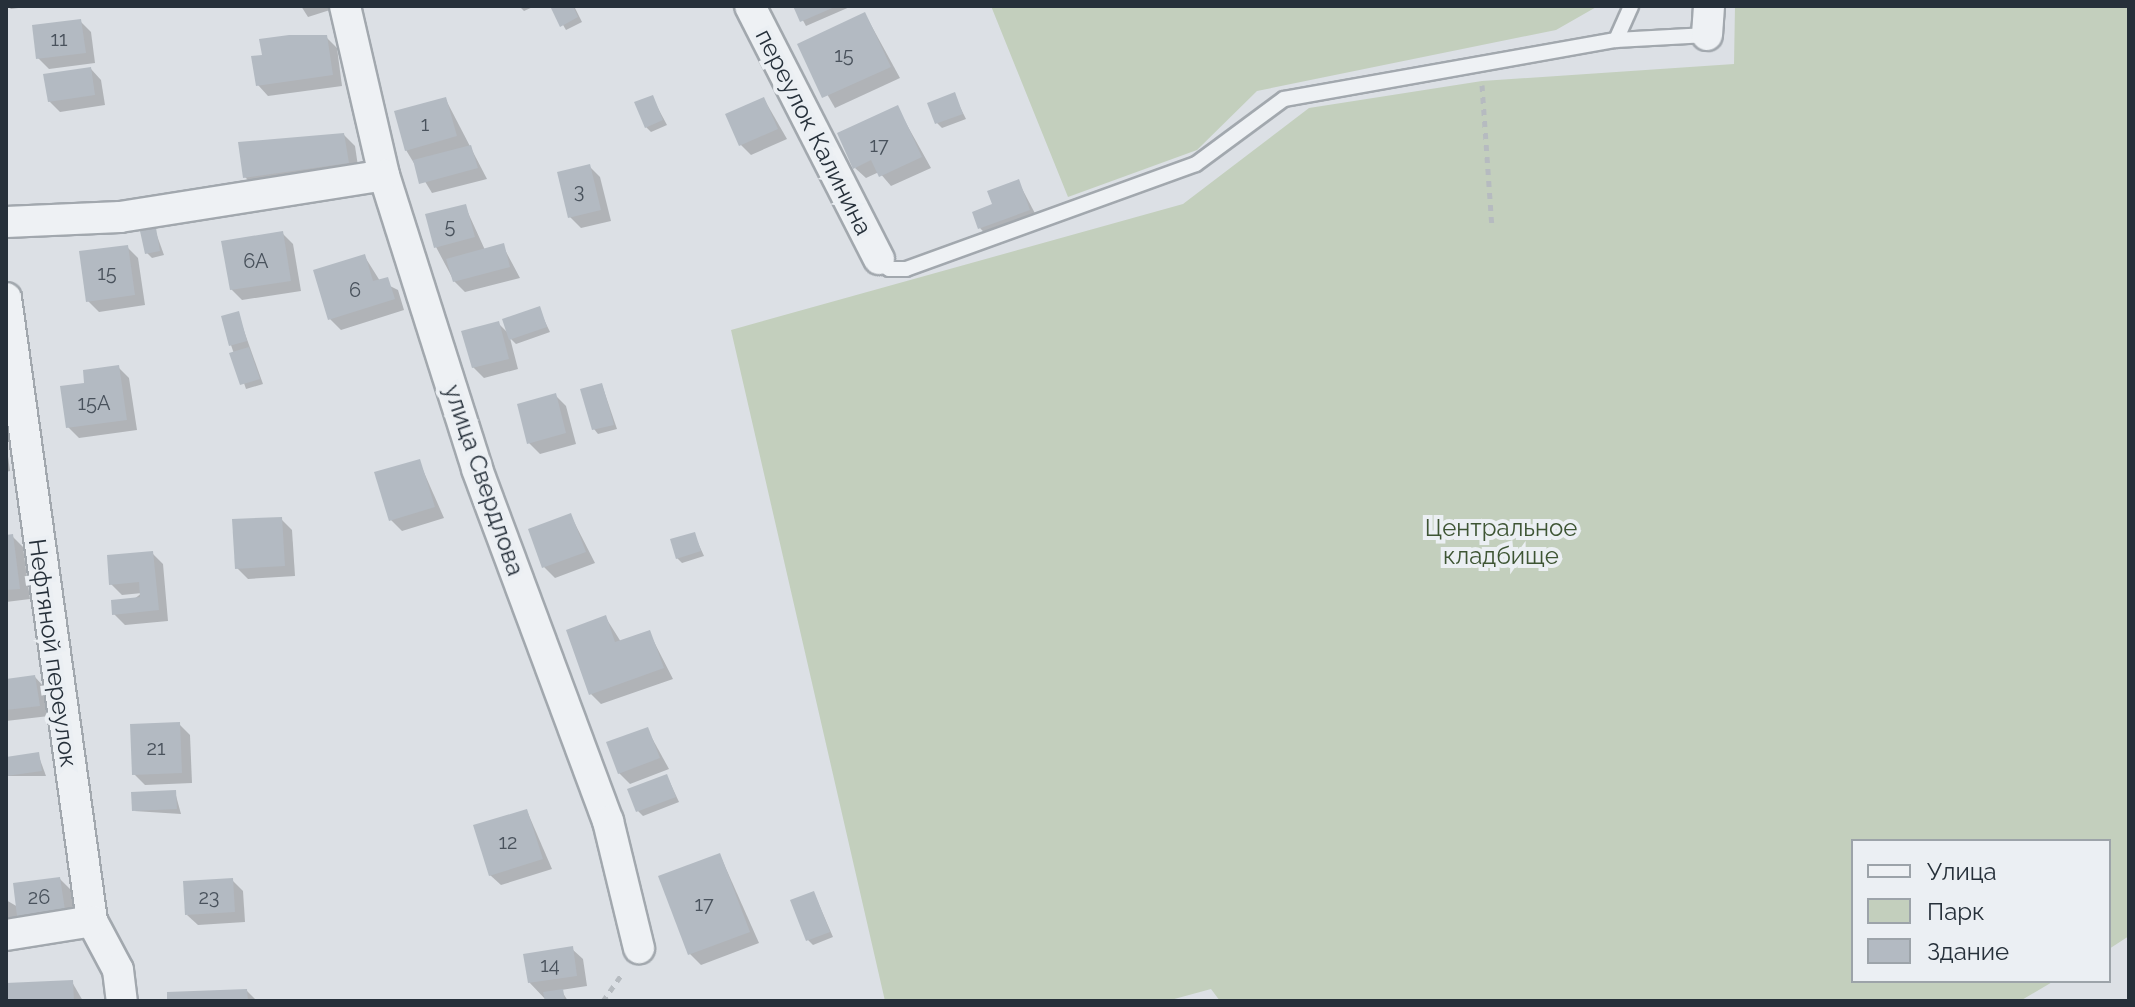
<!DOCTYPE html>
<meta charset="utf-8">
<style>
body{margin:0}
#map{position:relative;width:2135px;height:1007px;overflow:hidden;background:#dce0e5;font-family:Raleway,sans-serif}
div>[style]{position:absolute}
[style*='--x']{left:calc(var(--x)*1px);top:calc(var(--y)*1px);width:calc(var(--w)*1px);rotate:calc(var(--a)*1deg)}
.green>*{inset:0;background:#c3cfbd}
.shadow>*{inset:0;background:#0003}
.building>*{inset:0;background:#b3bac2}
.path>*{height:5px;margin-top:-2.5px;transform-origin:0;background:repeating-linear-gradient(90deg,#b6bbc0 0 6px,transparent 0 12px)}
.roads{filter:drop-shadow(2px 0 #a2a8ae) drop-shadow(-2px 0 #a2a8ae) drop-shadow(0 2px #a2a8ae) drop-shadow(0 -2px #a2a8ae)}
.lane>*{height:14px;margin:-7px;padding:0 7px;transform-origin:7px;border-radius:7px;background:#eef1f4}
.street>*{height:30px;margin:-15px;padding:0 15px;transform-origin:15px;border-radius:15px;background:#eef1f4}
span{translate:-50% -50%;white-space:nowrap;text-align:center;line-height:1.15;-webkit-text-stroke:8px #ebeff3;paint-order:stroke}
.number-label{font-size:20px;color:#49525c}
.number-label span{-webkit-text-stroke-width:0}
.street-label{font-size:24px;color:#26303a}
.park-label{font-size:24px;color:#3e5534}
.frame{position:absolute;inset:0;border:8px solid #26303a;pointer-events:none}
.legend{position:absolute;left:1851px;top:839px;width:260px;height:144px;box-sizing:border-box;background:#ebeff3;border:2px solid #9ca3a9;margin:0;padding:10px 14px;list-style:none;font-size:24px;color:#26303a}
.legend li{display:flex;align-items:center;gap:16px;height:40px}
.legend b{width:40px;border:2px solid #9ca3a9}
</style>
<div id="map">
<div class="green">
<i style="clip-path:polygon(991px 6px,1598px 6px,1556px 30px,1257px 91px,1197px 150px,1068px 197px)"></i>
<i style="clip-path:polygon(1735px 6px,2129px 6px,2129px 936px,2109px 949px,2109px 841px,1853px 841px,1853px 981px,2054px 981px,2020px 1001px,1220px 1001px,1211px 989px,1167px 1001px,885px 1001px,731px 330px,1183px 204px,1309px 108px,1482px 81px,1734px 64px)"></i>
</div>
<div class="shadow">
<i style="clip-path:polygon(7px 6px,33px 6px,11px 9px)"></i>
<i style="clip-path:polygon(301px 6px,329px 6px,330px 10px,308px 17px)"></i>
<i style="clip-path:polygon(519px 6px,535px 6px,524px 11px)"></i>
<i style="clip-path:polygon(552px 6px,574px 6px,582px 22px,566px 30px)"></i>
<i style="clip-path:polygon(795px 6px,852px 6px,806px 26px)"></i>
<i style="clip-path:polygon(865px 14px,900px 78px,835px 108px,799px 45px)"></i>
<i style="clip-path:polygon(80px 21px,91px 32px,95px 63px,49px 69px,38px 58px)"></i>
<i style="clip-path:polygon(326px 37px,337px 48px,342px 86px,268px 96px,258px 85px)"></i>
<i style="clip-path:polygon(91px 69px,101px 80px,105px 105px,60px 112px,49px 101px)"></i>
<i style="clip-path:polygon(954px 95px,966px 119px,942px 128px,937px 123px)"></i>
<i style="clip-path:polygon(652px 97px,667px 125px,651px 132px,646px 127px)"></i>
<i style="clip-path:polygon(764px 99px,787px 139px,751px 155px,740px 144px)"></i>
<i style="clip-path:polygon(446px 100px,487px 179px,432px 193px,406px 150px)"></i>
<i style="clip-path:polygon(897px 107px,931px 168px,891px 186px,879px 172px,866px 178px,855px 168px)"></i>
<i style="clip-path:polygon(344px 135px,355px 146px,359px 173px,256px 188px,245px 177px)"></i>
<i style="clip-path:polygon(589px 166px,600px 177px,611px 221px,581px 228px,570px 217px)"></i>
<i style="clip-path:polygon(1018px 181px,1039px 221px,990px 239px,980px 228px)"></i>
<i style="clip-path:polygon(465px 206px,485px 250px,503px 246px,520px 278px,465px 292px,454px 281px,436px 247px)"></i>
<i style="clip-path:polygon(155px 230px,164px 255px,152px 258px,147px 253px)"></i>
<i style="clip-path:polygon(282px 233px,293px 244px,301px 291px,242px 300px,231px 289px)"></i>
<i style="clip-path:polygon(127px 247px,138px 258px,145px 305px,99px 312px,88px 301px)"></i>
<i style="clip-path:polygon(365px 257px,380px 281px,398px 290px,404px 310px,341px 330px,330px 319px)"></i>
<i style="clip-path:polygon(539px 309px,550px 332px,516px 344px,510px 338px,518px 369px,484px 378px,473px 367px,498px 323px,509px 334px)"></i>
<i style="clip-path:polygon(238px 314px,263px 384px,246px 389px,231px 345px)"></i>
<i style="clip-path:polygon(118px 367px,129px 378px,137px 430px,79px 438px,68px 427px,87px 384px)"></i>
<i style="clip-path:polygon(602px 385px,617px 429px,598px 434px,594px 429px)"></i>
<i style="clip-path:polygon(555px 395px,566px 406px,576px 444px,540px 454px,529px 443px)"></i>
<i style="clip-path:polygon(6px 442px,10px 471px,6px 472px)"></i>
<i style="clip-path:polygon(419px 461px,444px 518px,402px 531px,391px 520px)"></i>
<i style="clip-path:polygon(571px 516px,595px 563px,555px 578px,544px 567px)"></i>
<i style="clip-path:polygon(281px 519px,292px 530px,295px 576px,248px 579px,237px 568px)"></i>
<i style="clip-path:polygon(694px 534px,704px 556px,682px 563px,677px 558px)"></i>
<i style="clip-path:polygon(12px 536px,23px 547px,30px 599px,6px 602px,6px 537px)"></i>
<i style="clip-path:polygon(152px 553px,163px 564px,168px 621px,125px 625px,114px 614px,142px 593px,122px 595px,111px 584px)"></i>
<i style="clip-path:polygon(606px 618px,621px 642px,649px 632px,673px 679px,601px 704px,591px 694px)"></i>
<i style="clip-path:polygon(35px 677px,45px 688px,49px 716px,6px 721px,6px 681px)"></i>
<i style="clip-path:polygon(179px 724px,190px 735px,192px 783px,145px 785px,134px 774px)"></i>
<i style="clip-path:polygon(647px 729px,669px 769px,630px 784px,619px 773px)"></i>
<i style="clip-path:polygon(38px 754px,46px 776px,7px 776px,6px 759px)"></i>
<i style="clip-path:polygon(667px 776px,679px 802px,643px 816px,638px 811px)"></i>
<i style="clip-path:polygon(175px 792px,181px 814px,134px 811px)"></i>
<i style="clip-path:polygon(527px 811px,552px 869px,501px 885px,490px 875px)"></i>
<i style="clip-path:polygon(720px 855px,759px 943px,701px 965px,690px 954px)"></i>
<i style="clip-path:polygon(60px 879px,71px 890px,75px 920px,30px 926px,17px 912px,18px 921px,6px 922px,6px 900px,18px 907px)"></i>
<i style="clip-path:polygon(232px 880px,243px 891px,245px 922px,198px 925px,187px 915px)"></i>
<i style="clip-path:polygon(814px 893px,833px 937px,813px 945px,808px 940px)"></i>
<i style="clip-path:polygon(572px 949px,583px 959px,587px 986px,561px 990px,568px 1001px,547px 1001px,529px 982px)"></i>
<i style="clip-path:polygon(72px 982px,83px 1001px,6px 1001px,6px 985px)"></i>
<i style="clip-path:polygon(247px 991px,257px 1001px,169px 1001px)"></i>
</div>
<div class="building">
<i style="clip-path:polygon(550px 6px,573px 6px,578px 17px,560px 27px)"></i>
<i style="clip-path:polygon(793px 6px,837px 6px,800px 22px)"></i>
<i style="clip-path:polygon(865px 12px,891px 67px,822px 98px,797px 44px)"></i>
<i style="clip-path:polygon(81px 19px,86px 53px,36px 59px,32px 25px)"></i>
<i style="clip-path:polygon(289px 35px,327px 35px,333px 75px,256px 86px,251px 56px,262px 55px,259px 39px)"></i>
<i style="clip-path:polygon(91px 67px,95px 95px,48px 102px,43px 74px)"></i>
<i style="clip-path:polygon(955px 92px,963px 114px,935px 124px,927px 103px)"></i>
<i style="clip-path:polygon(653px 95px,663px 120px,645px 128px,634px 102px)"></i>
<i style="clip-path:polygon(446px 97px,457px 136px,405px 151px,394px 111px)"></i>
<i style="clip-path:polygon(764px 97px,778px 129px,739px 146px,725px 114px)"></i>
<i style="clip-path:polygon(898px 105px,922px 157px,879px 177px,871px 160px,853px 169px,837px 133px)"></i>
<i style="clip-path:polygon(344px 133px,349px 163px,243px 178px,238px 142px)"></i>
<i style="clip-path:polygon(471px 145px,478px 168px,419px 184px,413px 160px)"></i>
<i style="clip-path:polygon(590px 164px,601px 210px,568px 218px,557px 172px)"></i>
<i style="clip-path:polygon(1019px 179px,1030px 210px,978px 229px,972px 212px,992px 204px,987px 191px)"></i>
<i style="clip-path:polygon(466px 204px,475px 237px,434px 248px,425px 214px)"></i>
<i style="clip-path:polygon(156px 228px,160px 251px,145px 254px,140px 231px)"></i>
<i style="clip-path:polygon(283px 231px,291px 281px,230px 290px,221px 241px)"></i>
<i style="clip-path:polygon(504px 243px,510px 267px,453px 282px,446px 259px)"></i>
<i style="clip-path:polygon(128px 245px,135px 295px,86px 302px,79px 251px)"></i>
<i style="clip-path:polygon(365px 254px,373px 281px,388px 277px,395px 299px,328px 320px,313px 270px)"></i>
<i style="clip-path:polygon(540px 306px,547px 327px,509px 340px,502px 319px)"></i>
<i style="clip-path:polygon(239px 311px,247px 341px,229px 346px,221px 316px)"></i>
<i style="clip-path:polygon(499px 321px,509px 359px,472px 368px,461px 331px)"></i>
<i style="clip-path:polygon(249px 347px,260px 379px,240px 385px,229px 353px)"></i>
<i style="clip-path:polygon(119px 365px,127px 420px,66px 428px,60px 386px,84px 383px,83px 370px)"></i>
<i style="clip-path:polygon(602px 383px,614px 425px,592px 430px,580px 389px)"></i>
<i style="clip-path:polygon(556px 393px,566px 433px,527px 444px,517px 404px)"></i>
<i style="clip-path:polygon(420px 459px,435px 507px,389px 521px,374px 472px)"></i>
<i style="clip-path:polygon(571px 513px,586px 552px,542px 568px,528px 529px)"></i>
<i style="clip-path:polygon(282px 517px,285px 566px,235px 569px,232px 519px)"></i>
<i style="clip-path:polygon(695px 532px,701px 551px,676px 559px,670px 539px)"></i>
<i style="clip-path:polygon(13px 534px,20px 589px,6px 590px,6px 535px)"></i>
<i style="clip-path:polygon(153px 551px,159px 610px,112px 615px,111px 600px,140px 597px,139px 582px,109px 585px,107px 555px)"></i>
<i style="clip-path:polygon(606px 615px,615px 642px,650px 630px,664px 668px,589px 695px,566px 630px)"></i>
<i style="clip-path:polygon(35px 675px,40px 706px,6px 710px,6px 679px)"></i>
<i style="clip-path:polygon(180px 722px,182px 773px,132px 775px,130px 724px)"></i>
<i style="clip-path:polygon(648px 727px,660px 758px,618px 774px,606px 742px)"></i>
<i style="clip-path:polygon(39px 752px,42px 771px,6px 776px,6px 757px)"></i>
<i style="clip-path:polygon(667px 774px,676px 797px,636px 812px,627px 789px)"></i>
<i style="clip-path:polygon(176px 790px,177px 809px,132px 811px,131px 792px)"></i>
<i style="clip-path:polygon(527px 809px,543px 859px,489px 876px,473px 825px)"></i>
<i style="clip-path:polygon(720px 853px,750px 932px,688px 955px,658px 876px)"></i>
<i style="clip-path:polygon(60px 877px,65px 910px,17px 916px,13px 883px)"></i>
<i style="clip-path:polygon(233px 878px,235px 912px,185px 915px,183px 881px)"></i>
<i style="clip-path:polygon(814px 891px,830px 932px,806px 941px,790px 900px)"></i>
<i style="clip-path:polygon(573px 946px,577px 976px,528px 983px,523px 954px)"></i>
<i style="clip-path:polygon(73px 980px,74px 1001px,6px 1001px,6px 983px)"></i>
<i style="clip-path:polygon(247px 989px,248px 1001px,167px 1001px,167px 992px)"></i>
<i style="clip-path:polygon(563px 989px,565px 1001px,545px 1001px,543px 992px)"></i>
</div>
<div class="path">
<i style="--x:1482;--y:85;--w:143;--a:86"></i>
<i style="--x:603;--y:1001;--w:35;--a:-55"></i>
</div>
<div class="roads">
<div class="lane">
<i style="--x:1616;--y:40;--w:37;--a:-66"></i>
<i style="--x:879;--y:259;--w:14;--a:45"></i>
<i style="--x:889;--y:269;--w:17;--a:0"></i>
<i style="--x:906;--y:269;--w:308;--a:-19.9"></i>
<i style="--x:1196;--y:164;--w:109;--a:-36.5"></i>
<i style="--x:1284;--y:99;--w:337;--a:-10.1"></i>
<i style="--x:1616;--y:40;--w:91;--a:-3.1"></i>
</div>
<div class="street">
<i style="--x:345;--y:6;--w:173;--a:77"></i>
<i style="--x:384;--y:175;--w:308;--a:72.4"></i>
<i style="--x:477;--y:469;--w:376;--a:69.6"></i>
<i style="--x:608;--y:821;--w:131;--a:76.3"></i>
<i style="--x:750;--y:6;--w:284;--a:63"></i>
<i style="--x:1707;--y:35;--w:29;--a:-86"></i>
<i style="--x:6;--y:222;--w:114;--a:-2.5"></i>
<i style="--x:120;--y:217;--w:267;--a:-9"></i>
<i style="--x:6;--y:298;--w:629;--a:82.14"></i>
<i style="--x:92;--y:921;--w:55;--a:62"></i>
<i style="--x:118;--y:970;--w:31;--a:83"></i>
<i style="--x:6;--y:935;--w:87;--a:-9.2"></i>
</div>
</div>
<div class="number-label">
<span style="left:59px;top:39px">11</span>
<span style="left:844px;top:55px">15</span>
<span style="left:425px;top:124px">1</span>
<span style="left:879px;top:145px">17</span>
<span style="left:579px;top:191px">3</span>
<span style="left:450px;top:226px">5</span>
<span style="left:256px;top:261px">6А</span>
<span style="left:107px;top:273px">15</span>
<span style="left:355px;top:290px">6</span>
<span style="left:94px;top:403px">15А</span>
<span style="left:156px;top:748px">21</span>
<span style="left:508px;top:842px">12</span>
<span style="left:39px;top:897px">26</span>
<span style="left:209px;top:897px">23</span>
<span style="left:704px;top:904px">17</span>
<span style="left:550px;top:965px">14</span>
</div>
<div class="street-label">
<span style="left:814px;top:132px;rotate:63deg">переулок Калинина</span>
<span style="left:484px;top:480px;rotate:71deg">улица Свердлова</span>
<span style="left:53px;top:653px;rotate:82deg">Нефтяной переулок</span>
</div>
<div class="park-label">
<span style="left:1501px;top:542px">Центральное<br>кладбище</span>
</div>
<div class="frame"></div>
<ul class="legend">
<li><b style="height:10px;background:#eef1f4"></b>Улица</li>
<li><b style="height:22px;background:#c3cfbd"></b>Парк</li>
<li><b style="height:22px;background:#b3bac2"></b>Здание</li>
</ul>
</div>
